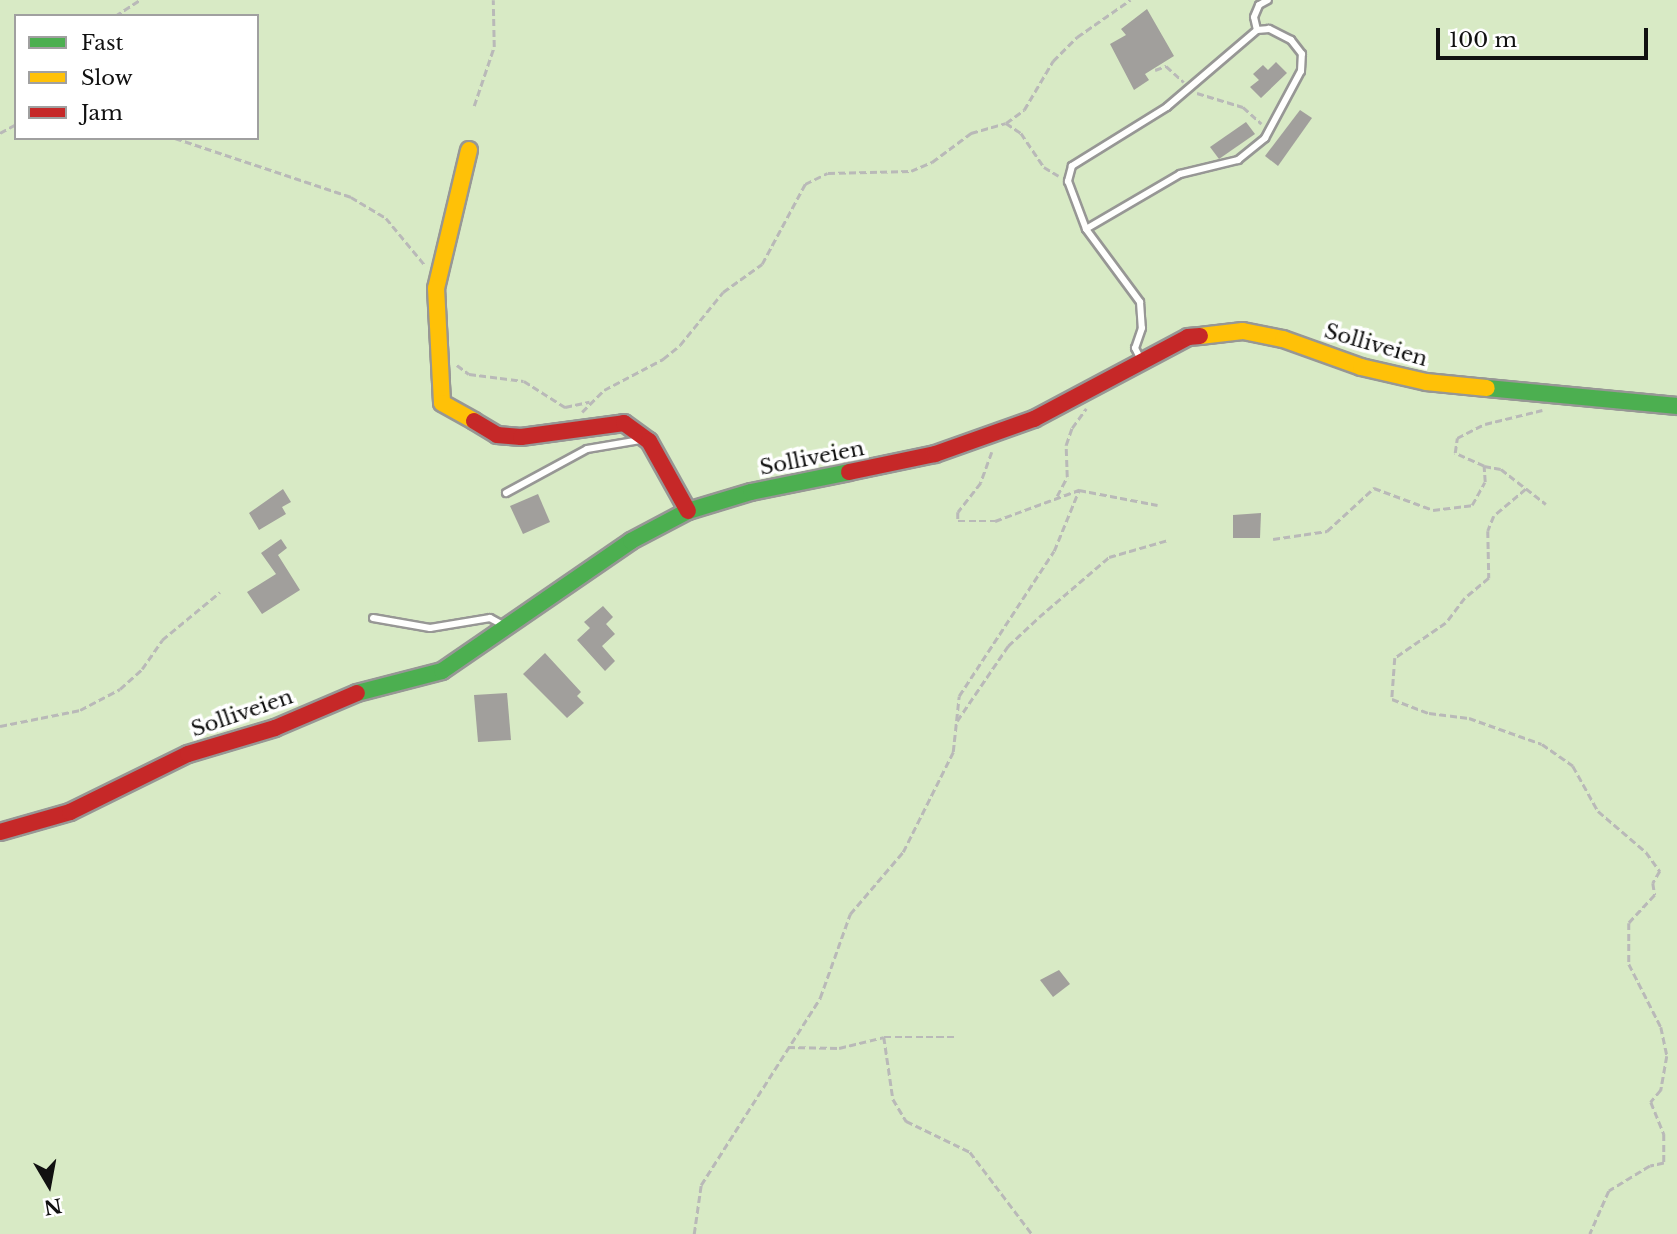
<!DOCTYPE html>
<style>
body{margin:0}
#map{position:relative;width:1677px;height:1234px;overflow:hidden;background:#fdfcf7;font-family:"Libre Baskerville",serif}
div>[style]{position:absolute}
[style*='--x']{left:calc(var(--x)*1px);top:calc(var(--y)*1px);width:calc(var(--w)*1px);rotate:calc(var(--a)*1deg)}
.forest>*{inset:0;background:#d8eac5}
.building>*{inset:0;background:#a19f9c}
.path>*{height:2.5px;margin-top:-1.25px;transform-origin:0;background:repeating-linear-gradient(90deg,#b9b9b8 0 7px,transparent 0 10.5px)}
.roads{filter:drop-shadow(2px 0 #979795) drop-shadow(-2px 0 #979795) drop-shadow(0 2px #979795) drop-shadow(0 -2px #979795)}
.lane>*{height:6px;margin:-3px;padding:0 3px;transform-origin:3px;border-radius:3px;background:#fffffe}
.fast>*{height:16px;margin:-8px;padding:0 8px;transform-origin:8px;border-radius:8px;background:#4caf50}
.slow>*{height:16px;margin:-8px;padding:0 8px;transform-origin:8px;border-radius:8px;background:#ffc107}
.jam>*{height:16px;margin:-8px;padding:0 8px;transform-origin:8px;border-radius:8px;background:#c62828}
span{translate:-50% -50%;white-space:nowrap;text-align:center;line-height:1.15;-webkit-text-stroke:7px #fff;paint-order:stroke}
.street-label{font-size:21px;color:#111}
.legend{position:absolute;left:14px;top:14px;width:245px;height:126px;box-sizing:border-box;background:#fff;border:2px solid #a0a0a0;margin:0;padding:9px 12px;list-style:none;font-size:21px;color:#111}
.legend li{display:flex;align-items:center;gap:14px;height:35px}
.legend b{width:35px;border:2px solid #a0a0a0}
.north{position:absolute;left:14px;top:1150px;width:70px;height:70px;-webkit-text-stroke:5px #fff;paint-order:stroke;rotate:170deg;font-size:19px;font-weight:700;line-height:28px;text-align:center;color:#111}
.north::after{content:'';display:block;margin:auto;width:24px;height:32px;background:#111;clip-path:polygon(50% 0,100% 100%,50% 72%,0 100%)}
.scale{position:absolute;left:1436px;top:28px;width:212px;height:32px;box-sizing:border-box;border:4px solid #111;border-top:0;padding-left:9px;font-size:21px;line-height:24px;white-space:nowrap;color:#111;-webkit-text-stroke:5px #fff;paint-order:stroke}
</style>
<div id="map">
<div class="forest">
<i style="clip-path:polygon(evenodd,0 0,1677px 0,1677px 1234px,0 1234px,0 0,16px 16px,257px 16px,257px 138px,16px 138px,16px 16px)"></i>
</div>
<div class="building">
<i style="clip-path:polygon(1147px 9px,1174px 56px,1145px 74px,1149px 80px,1134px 90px,1110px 44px,1126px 35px,1121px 29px)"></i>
<i style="clip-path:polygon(1276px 62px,1287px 73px,1261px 98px,1250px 87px,1259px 80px,1253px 74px,1263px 65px,1268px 70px)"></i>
<i style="clip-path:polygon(1300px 110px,1312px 118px,1278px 166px,1265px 156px)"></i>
<i style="clip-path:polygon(1246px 122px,1255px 134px,1219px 159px,1210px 147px)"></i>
<i style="clip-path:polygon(283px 489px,291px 502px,282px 507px,286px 514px,259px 530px,249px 513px)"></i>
<i style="clip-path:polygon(538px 494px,550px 522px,523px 534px,510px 506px)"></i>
<i style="clip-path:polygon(1261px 513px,1260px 538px,1233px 538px,1233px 515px)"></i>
<i style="clip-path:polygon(281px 539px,287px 548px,278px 555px,300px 590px,262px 614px,247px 592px,276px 574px,261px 553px)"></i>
<i style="clip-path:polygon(603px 606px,613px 617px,606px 624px,615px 634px,602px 646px,615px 661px,605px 671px,577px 640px,590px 628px,584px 622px)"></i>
<i style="clip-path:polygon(545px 653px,581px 692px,577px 696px,584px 703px,567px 718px,523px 674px)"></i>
<i style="clip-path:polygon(507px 693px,511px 740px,478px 742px,474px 695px)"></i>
<i style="clip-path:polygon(1059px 970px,1070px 984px,1053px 997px,1040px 980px)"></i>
</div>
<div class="path">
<i style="--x:115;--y:16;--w:30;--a:-33"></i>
<i style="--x:1155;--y:70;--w:12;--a:-20"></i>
<i style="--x:1166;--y:66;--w:24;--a:42"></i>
<i style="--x:1197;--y:93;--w:48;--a:16.9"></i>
<i style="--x:1243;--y:107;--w:25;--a:42"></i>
<i style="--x:474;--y:106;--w:62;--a:-71.3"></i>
<i style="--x:494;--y:47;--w:47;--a:-91.2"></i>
<i style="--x:1006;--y:123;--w:22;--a:-36"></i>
<i style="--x:1024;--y:110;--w:57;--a:-59.4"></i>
<i style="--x:1053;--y:61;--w:34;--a:-45"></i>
<i style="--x:1077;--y:37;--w:65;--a:-34.9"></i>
<i style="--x:0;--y:133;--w:18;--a:-29"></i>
<i style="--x:175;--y:138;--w:186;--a:18.5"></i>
<i style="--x:351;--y:197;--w:41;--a:31"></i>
<i style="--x:386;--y:218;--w:60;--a:50.4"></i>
<i style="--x:457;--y:365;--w:15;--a:37"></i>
<i style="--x:469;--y:374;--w:55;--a:7.3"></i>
<i style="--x:524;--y:381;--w:49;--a:32.4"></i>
<i style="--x:565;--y:407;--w:25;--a:-12"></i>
<i style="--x:582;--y:412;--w:31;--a:-45"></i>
<i style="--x:604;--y:390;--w:67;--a:-27.7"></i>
<i style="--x:663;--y:359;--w:22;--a:-39"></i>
<i style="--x:680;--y:345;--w:68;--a:-50.9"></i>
<i style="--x:723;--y:292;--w:48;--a:-35.7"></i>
<i style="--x:762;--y:264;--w:91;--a:-61.7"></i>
<i style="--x:805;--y:184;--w:25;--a:-26"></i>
<i style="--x:828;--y:173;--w:83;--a:-1.4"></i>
<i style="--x:911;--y:171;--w:23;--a:-23"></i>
<i style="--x:932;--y:162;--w:49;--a:-36.6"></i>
<i style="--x:971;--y:133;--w:36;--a:-16"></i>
<i style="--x:1006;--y:123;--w:18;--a:34"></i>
<i style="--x:1021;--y:133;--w:41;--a:55.9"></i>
<i style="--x:1044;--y:167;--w:17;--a:31"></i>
<i style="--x:992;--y:452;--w:33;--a:110"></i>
<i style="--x:981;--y:483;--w:37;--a:128"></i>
<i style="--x:958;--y:512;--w:9;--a:90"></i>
<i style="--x:958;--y:521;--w:37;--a:0"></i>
<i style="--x:995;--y:521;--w:90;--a:-20.3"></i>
<i style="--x:1079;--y:490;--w:80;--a:10.8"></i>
<i style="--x:1484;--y:466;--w:17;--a:10"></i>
<i style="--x:1501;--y:469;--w:57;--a:37.9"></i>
<i style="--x:1526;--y:489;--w:42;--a:139.8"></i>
<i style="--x:1494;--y:516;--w:16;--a:112"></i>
<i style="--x:1488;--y:531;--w:47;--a:88.8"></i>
<i style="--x:1489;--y:578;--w:31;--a:140"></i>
<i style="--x:1465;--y:598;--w:31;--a:127"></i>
<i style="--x:1446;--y:623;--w:62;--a:145.5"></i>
<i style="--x:1395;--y:658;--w:41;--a:94.2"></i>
<i style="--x:1392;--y:699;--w:40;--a:21"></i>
<i style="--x:1429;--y:713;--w:40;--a:7.1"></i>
<i style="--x:1469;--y:718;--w:77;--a:19.6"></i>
<i style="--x:1542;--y:744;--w:38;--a:35"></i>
<i style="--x:1573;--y:766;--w:51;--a:60.9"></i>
<i style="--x:1598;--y:811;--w:63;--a:40.5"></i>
<i style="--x:1646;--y:852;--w:24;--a:54"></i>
<i style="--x:1660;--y:871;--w:14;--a:120"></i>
<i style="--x:1653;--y:883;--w:12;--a:81"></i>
<i style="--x:1655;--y:895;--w:38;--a:133"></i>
<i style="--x:1629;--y:923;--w:41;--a:90"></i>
<i style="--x:1629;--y:964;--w:71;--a:63.1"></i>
<i style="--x:1661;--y:1027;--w:30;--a:78"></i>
<i style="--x:1667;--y:1056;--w:35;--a:100"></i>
<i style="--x:1661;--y:1090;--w:16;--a:130"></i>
<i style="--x:1651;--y:1102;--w:35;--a:68"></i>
<i style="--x:1664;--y:1134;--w:29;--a:90"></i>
<i style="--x:1664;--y:1163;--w:14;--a:168"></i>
<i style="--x:1650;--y:1166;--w:48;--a:148.6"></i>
<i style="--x:1609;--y:1191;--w:47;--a:113.8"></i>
<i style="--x:1057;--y:496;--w:21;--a:-62"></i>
<i style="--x:1067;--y:477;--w:32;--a:-92"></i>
<i style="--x:1066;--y:445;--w:18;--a:-71"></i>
<i style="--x:1072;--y:428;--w:24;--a:-54"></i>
<i style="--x:1273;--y:539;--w:55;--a:-8.4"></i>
<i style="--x:1327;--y:531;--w:64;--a:-42.5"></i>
<i style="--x:1374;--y:488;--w:63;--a:20.4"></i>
<i style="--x:1433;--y:510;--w:39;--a:-7"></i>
<i style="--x:1472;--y:505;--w:26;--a:-61"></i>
<i style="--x:1485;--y:482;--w:16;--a:-94"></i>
<i style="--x:1484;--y:466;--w:32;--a:-156"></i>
<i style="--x:1455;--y:453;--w:15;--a:-82"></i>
<i style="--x:1457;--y:438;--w:31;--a:-27"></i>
<i style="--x:1485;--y:424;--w:59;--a:-13.8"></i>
<i style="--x:957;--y:721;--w:91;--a:-55.8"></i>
<i style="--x:1008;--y:646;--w:42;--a:-43.1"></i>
<i style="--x:1039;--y:617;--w:92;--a:-40.6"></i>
<i style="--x:1109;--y:557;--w:61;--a:-16.1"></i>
<i style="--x:0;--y:726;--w:82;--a:-11.3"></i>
<i style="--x:80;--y:710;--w:45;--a:-27.7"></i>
<i style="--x:120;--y:689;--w:30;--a:-42"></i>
<i style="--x:142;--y:669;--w:35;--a:-55"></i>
<i style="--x:162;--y:640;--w:75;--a:-39.6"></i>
<i style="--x:884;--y:1037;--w:63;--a:81.7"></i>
<i style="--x:893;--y:1099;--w:26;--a:59"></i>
<i style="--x:906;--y:1121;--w:71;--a:25.8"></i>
<i style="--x:970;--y:1152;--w:103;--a:52.9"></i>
<i style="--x:788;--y:1047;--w:51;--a:1.1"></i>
<i style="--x:839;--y:1048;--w:46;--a:-13.7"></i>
<i style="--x:884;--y:1037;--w:72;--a:0"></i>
<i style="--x:694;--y:1234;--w:49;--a:-81.9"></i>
<i style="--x:701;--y:1185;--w:222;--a:-57.5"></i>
<i style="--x:820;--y:998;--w:89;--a:-70.3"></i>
<i style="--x:850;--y:914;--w:82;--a:-49.5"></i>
<i style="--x:903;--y:852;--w:112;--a:-63.4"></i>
<i style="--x:953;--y:752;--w:56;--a:-83.9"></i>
<i style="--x:959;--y:696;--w:173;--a:-56.8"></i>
<i style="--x:1054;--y:551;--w:66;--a:-67.7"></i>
</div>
<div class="roads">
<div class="lane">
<i style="--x:1257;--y:30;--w:13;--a:-103"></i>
<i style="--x:1254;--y:17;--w:13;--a:-67"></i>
<i style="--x:1259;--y:5;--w:10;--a:-29"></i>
<i style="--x:1086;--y:229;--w:109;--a:-30.3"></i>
<i style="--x:1180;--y:174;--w:60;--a:-13.6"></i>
<i style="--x:1238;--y:160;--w:35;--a:-39"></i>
<i style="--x:1265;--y:138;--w:76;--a:-61.8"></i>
<i style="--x:1301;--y:71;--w:17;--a:-87"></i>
<i style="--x:1302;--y:54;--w:18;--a:-128"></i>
<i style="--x:1291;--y:40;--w:25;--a:-153"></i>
<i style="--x:1269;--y:29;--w:12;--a:175"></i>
<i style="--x:1257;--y:30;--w:118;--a:139.5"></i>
<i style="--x:1167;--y:107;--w:112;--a:148.2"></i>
<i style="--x:1072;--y:166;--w:16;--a:105"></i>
<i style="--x:1068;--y:181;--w:51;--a:69.4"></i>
<i style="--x:1086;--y:229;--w:91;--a:53.5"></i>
<i style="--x:1140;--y:302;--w:26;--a:86"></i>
<i style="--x:1142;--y:328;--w:21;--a:109"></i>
<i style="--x:1135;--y:348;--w:11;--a:63"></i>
<i style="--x:506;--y:493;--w:92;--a:-28.5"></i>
<i style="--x:587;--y:449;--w:54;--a:-9.6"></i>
<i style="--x:373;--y:618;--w:58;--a:10"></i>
<i style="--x:430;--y:628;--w:61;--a:-9.5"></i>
<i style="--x:490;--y:618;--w:15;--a:28"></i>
</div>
<div class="fast">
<i style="--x:1487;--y:388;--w:191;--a:5.4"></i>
<i style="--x:357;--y:693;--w:88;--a:-14.5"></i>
<i style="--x:442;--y:671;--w:229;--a:-34.5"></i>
<i style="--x:631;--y:541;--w:64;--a:-27.8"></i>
<i style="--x:688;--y:511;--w:66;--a:-16.8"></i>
<i style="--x:751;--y:492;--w:100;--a:-11.5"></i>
</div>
<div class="slow">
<i style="--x:469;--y:150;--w:142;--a:103.4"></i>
<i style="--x:436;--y:288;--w:115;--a:87"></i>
<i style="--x:442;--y:403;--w:37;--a:29"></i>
<i style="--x:1200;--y:336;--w:43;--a:-6.6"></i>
<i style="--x:1243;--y:331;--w:41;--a:11.3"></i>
<i style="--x:1283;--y:339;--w:83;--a:19.7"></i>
<i style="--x:1361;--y:367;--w:67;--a:13"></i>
<i style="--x:1426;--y:382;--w:61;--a:5.6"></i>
</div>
<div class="jam">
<i style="--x:474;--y:421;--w:27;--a:31"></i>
<i style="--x:497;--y:435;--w:24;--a:5"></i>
<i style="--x:521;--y:437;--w:104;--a:-7.7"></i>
<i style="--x:624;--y:423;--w:31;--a:36"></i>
<i style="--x:649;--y:441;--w:80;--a:60.9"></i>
<i style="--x:849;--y:472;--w:88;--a:-11.8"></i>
<i style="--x:935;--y:454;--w:105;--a:-19.5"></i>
<i style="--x:1034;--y:419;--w:174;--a:-28"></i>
<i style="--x:1188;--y:337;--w:12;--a:-5"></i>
<i style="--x:0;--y:832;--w:73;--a:-15.9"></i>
<i style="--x:70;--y:812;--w:131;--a:-26.2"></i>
<i style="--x:188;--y:754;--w:91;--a:-16.6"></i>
<i style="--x:275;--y:728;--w:89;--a:-23.1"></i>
</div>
</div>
<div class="street-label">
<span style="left:1376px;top:345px;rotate:16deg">Solliveien</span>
<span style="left:812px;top:458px;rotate:-11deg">Solliveien</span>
<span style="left:242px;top:713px;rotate:-19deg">Solliveien</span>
</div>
<ul class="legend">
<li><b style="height:9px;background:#4caf50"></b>Fast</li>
<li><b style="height:9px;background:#ffc107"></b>Slow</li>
<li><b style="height:9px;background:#c62828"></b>Jam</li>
</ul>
<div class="north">N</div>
<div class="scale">100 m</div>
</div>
